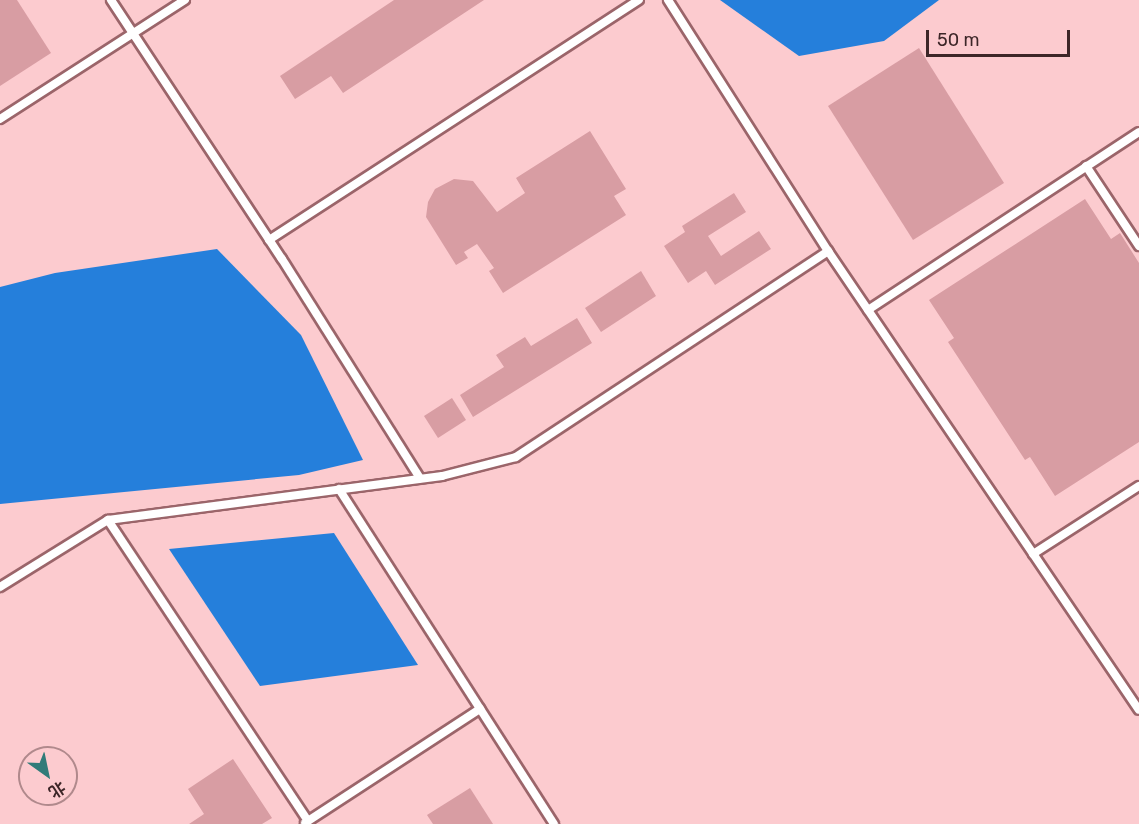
<!DOCTYPE html>
<meta charset="utf-8">
<style>
body{margin:0}
#map{position:relative;width:1139px;height:824px;overflow:hidden;background:#fccbcf;font-family:Rubik,"Noto Sans SC",sans-serif}
div>[style]{position:absolute}
[style*='--x']{left:calc(var(--x)*1px);top:calc(var(--y)*1px);width:calc(var(--w)*1px);rotate:calc(var(--a)*1deg)}
.water>*{inset:0;background:#257fdb}
.building>*{inset:0;background:#d89da3}
.roads{filter:drop-shadow(2px 0 #9b656a) drop-shadow(-2px 0 #9b656a) drop-shadow(0 2px #9b656a) drop-shadow(0 -2px #9b656a)}
.service>*{height:8px;margin:-4px;padding:0 4px;transform-origin:4px;border-radius:4px;background:#fff}
span{translate:-50% -50%;white-space:nowrap;text-align:center;line-height:1.15;-webkit-text-stroke:4.5px #fccbcf;paint-order:stroke}
.north{position:absolute;left:18px;top:746px;width:60px;height:60px;box-sizing:border-box;background:#fccbcf;border:2px solid #b0898c;border-radius:50%;rotate:147deg;font-size:16px;font-weight:700;line-height:24px;text-align:center;color:#3d2628}
.north::after{content:'';display:block;margin:auto;width:21px;height:27px;background:#317b79;clip-path:polygon(50% 0,100% 100%,50% 72%,0 100%)}
.scale{position:absolute;left:926px;top:30px;width:144px;height:27px;box-sizing:border-box;border:3px solid #3d2628;border-top:0;padding-left:8px;font-size:18px;line-height:21px;white-space:nowrap;color:#3d2628;-webkit-text-stroke:4px #fccbcf;paint-order:stroke}
</style>
<div id="map">
<div class="water">
<i style="clip-path:polygon(720px 0,939px 0,884px 41px,799px 56px)"></i>
<i style="clip-path:polygon(217px 249px,301px 335px,363px 460px,299px 475px,0 504px,0 287px,55px 273px)"></i>
<i style="clip-path:polygon(334px 533px,418px 665px,260px 686px,169px 549px)"></i>
</div>
<div class="building">
<i style="clip-path:polygon(0 0,17px 0,51px 53px,0 86px)"></i>
<i style="clip-path:polygon(394px 0,484px 0,343px 93px,331px 76px,295px 99px,280px 76px)"></i>
<i style="clip-path:polygon(919px 48px,1004px 183px,913px 240px,828px 106px)"></i>
<i style="clip-path:polygon(590px 131px,626px 189px,614px 196px,626px 215px,503px 293px,489px 271px,494px 268px,477px 244px,464px 252px,468px 258px,456px 265px,426px 217px,428px 202px,435px 189px,454px 179px,473px 181px,497px 212px,525px 193px,516px 178px)"></i>
<i style="clip-path:polygon(734px 193px,746px 212px,708px 236px,721px 256px,759px 231px,771px 249px,715px 285px,706px 271px,688px 283px,664px 246px,685px 232px,682px 226px)"></i>
<i style="clip-path:polygon(1085px 199px,1111px 239px,1120px 233px,1139px 263px,1139px 442px,1055px 496px,1030px 457px,1025px 460px,948px 342px,954px 338px,929px 300px)"></i>
<i style="clip-path:polygon(641px 271px,656px 296px,601px 332px,585px 308px)"></i>
<i style="clip-path:polygon(577px 318px,592px 343px,473px 417px,460px 395px,504px 367px,496px 355px,525px 337px,531px 346px)"></i>
<i style="clip-path:polygon(452px 398px,466px 420px,438px 438px,424px 416px)"></i>
<i style="clip-path:polygon(233px 759px,272px 818px,262px 824px,189px 824px,204px 814px,188px 789px)"></i>
<i style="clip-path:polygon(470px 788px,493px 824px,433px 824px,427px 815px)"></i>
</div>
<div class="roads">
<div class="service">
<i style="--x:111;--y:0;--w:310;--a:56.6"></i>
<i style="--x:282;--y:259;--w:259;--a:57.8"></i>
<i style="--x:668;--y:0;--w:298;--a:57.5"></i>
<i style="--x:828;--y:251;--w:554;--a:55.88"></i>
<i style="--x:0;--y:119;--w:220;--a:-32.8"></i>
<i style="--x:1086;--y:166;--w:96;--a:56.5"></i>
<i style="--x:269;--y:240;--w:441;--a:-33"></i>
<i style="--x:868;--y:310;--w:324;--a:-33.3"></i>
<i style="--x:339;--y:489;--w:398;--a:57.3"></i>
<i style="--x:108;--y:520;--w:361;--a:56.4"></i>
<i style="--x:1033;--y:554;--w:126;--a:-32.7"></i>
<i style="--x:0;--y:587;--w:127;--a:-31.8"></i>
<i style="--x:108;--y:520;--w:337;--a:-7.5"></i>
<i style="--x:442;--y:476;--w:76;--a:-14.4"></i>
<i style="--x:516;--y:457;--w:374;--a:-33.4"></i>
<i style="--x:305;--y:823;--w:209;--a:-33.1"></i>
</div>
</div>
<div class="north">北</div>
<div class="scale">50 m</div>
</div>
